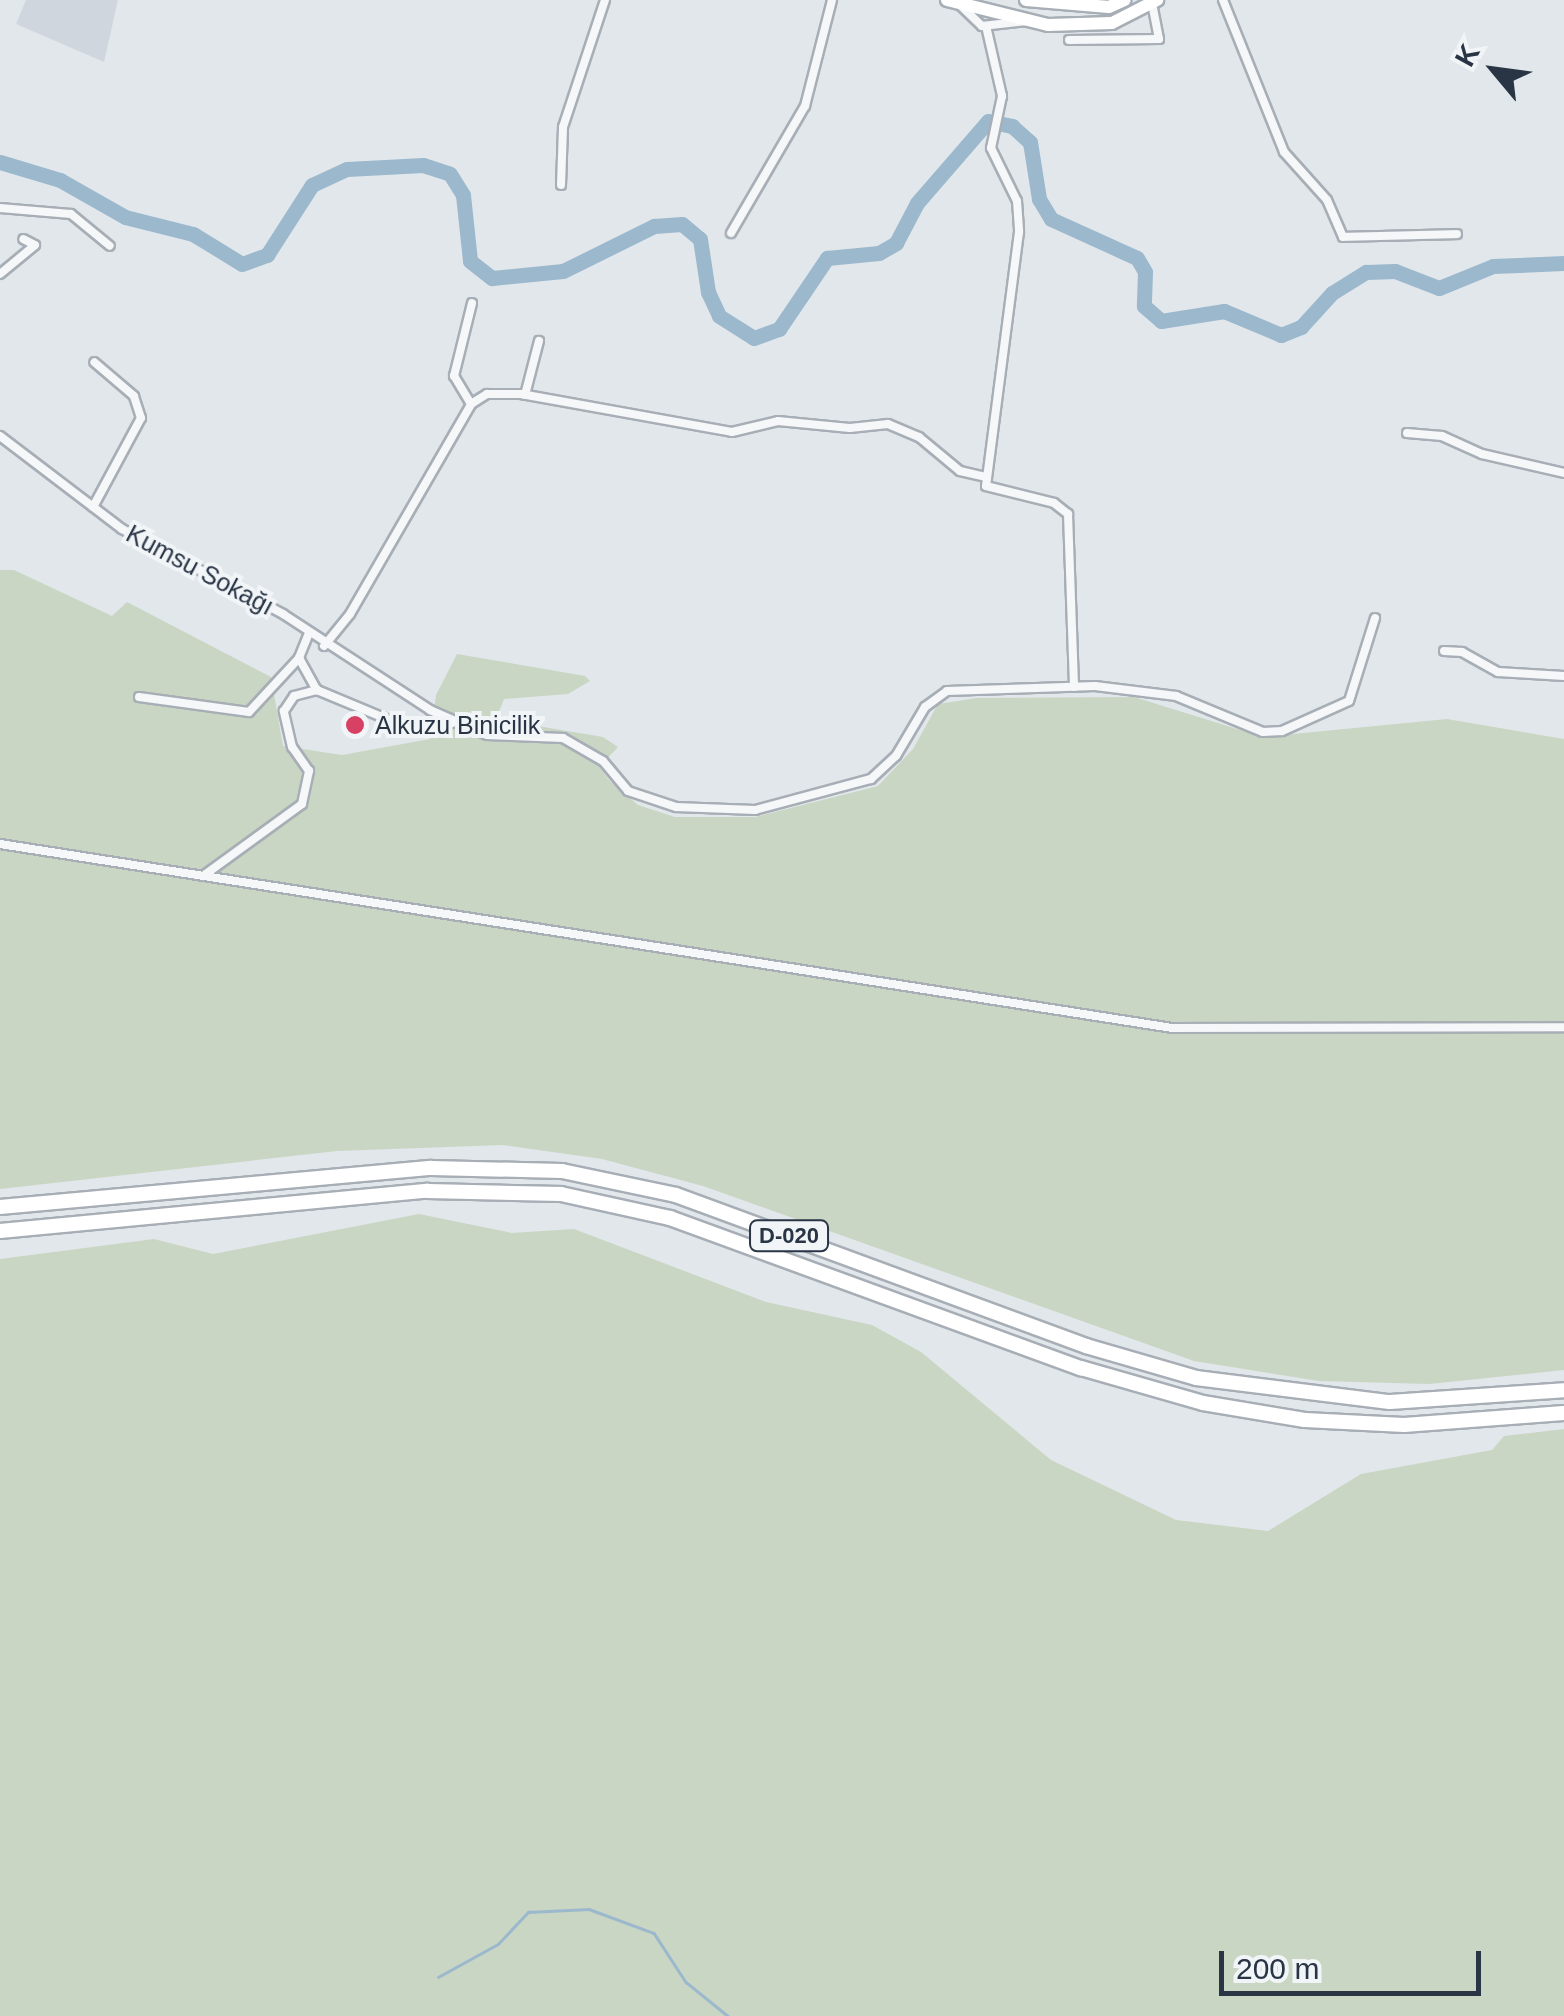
<!DOCTYPE html>
<meta charset="utf-8">
<style>
body{margin:0}
#map{position:relative;width:1564px;height:2016px;overflow:hidden;background:#e2e7eb;font-family:Arial,sans-serif}
div>[style]{position:absolute}
[style*='--x']{left:calc(var(--x)*1px);top:calc(var(--y)*1px);width:calc(var(--w)*1px);rotate:calc(var(--a)*1deg)}
.built>*{inset:0;background:#d0d6de}
.green>*{inset:0;background:#c9d6c3}
.stream>*{height:2.5px;margin:-1.25px;padding:0 1.25px;transform-origin:1.25px;border-radius:1.25px;background:#9bb8cd}
.river>*{height:15px;margin:-7.5px;padding:0 7.5px;transform-origin:7.5px;border-radius:7.5px;background:#9bb8cd}
.roads{filter:drop-shadow(2px 0 #a7aeb6) drop-shadow(-2px 0 #a7aeb6) drop-shadow(0 2px #a7aeb6) drop-shadow(0 -2px #a7aeb6)}
.minor>*{height:8px;margin:-4px;padding:0 4px;transform-origin:4px;border-radius:4px;background:#f5f7f9}
.primary>*{height:12px;margin:-6px;padding:0 6px;transform-origin:6px;border-radius:6px;background:#fff}
.trunk>*{height:14px;margin:-7px;padding:0 7px;transform-origin:7px;border-radius:7px;background:#fff}
.dots>*{width:28px;height:28px;translate:-50% -50%;box-sizing:border-box;border:5px solid #f2f5f8;border-radius:50%}
span{translate:-50% -50%;white-space:nowrap;text-align:center;line-height:1.15;-webkit-text-stroke:8px #f2f5f8;paint-order:stroke}
.shield-label span{padding:2px 8px;background:#f2f5f8;border:2px solid;border-radius:8px;-webkit-text-stroke-width:0}
.shield-label{font-size:22px;color:#293545;font-weight:700}
.street-label{font-size:25px;color:#293545}
.poi-label{font-size:25px;color:#293545}
.left{translate:0 -50%;text-align:left}
.north{position:absolute;left:1444px;top:20px;width:100px;height:100px;-webkit-text-stroke:8px #f2f5f8;paint-order:stroke;rotate:299deg;font-size:28px;font-weight:700;line-height:40px;text-align:center;color:#293545}
.north::after{content:'';display:block;margin:auto;width:35px;height:45px;background:#293545;clip-path:polygon(50% 0,100% 100%,50% 72%,0 100%)}
.scale{position:absolute;left:1219px;top:1951px;width:262px;height:45px;box-sizing:border-box;border:5px solid #293545;border-top:0;padding-left:12px;font-size:30px;line-height:35px;white-space:nowrap;color:#293545;-webkit-text-stroke:8px #f2f5f8;paint-order:stroke}
</style>
<div id="map">
<div class="built">
<i style="clip-path:polygon(26px 0,118px 0,104px 62px,16px 24px)"></i>
</div>
<div class="green">
<i style="clip-path:polygon(0 570px,14px 570px,112px 616px,127px 602px,271px 677px,283px 746px,342px 755px,430px 739px,436px 695px,457px 654px,585px 676px,590px 681px,568px 694px,504px 699px,496px 719px,603px 737px,618px 747px,599px 767px,610px 781px,638px 805px,675px 817px,755px 817px,878px 786px,913px 749px,938px 704px,977px 698px,1134px 697px,1263px 737px,1447px 719px,1564px 739px,1564px 1370px,1429px 1384px,1319px 1381px,1194px 1361px,703px 1186px,602px 1159px,502px 1145px,337px 1151px,0 1189px)"></i>
<i style="clip-path:polygon(419px 1214px,512px 1233px,574px 1229px,766px 1302px,872px 1325px,921px 1352px,1051px 1460px,1176px 1520px,1268px 1531px,1361px 1474px,1492px 1450px,1504px 1436px,1564px 1429px,1564px 2016px,0 2016px,0 1259px,154px 1239px,213px 1254px)"></i>
</div>
<div class="stream">
<i style="--x:438;--y:1977;--w:68;--a:-28.8"></i>
<i style="--x:498;--y:1944;--w:44;--a:-46.8"></i>
<i style="--x:528;--y:1912;--w:61;--a:-2.8"></i>
<i style="--x:589;--y:1909;--w:69;--a:20.3"></i>
<i style="--x:654;--y:1933;--w:59;--a:56.9"></i>
<i style="--x:686;--y:1982;--w:54;--a:39"></i>
</div>
<div class="river">
<i style="--x:0;--y:162;--w:63;--a:16.7"></i>
<i style="--x:60;--y:180;--w:75;--a:29.6"></i>
<i style="--x:125;--y:217;--w:70;--a:14"></i>
<i style="--x:193;--y:234;--w:57;--a:31.5"></i>
<i style="--x:242;--y:264;--w:27;--a:-20"></i>
<i style="--x:267;--y:255;--w:83;--a:-57.3"></i>
<i style="--x:312;--y:185;--w:38;--a:-25"></i>
<i style="--x:347;--y:169;--w:76;--a:-3"></i>
<i style="--x:423;--y:165;--w:28;--a:18"></i>
<i style="--x:450;--y:174;--w:25;--a:58"></i>
<i style="--x:463;--y:195;--w:66;--a:83.9"></i>
<i style="--x:470;--y:261;--w:28;--a:38"></i>
<i style="--x:492;--y:278;--w:71;--a:-5.6"></i>
<i style="--x:563;--y:271;--w:102;--a:-26.3"></i>
<i style="--x:654;--y:226;--w:28;--a:-4"></i>
<i style="--x:682;--y:224;--w:23;--a:40"></i>
<i style="--x:700;--y:239;--w:54;--a:81.4"></i>
<i style="--x:708;--y:292;--w:26;--a:65"></i>
<i style="--x:719;--y:316;--w:41;--a:32.2"></i>
<i style="--x:754;--y:338;--w:27;--a:-20"></i>
<i style="--x:779;--y:329;--w:86;--a:-55.9"></i>
<i style="--x:827;--y:258;--w:52;--a:-5.5"></i>
<i style="--x:879;--y:253;--w:20;--a:-30"></i>
<i style="--x:896;--y:243;--w:45;--a:-62.3"></i>
<i style="--x:917;--y:203;--w:108;--a:-49.1"></i>
<i style="--x:988;--y:121;--w:25;--a:12"></i>
<i style="--x:1012;--y:126;--w:24;--a:42"></i>
<i style="--x:1030;--y:142;--w:58;--a:81"></i>
<i style="--x:1039;--y:199;--w:23;--a:59"></i>
<i style="--x:1051;--y:219;--w:94;--a:24.4"></i>
<i style="--x:1137;--y:258;--w:16;--a:60"></i>
<i style="--x:1145;--y:272;--w:34;--a:92"></i>
<i style="--x:1144;--y:306;--w:23;--a:41"></i>
<i style="--x:1161;--y:321;--w:64;--a:-9"></i>
<i style="--x:1224;--y:311;--w:62;--a:22.8"></i>
<i style="--x:1281;--y:335;--w:22;--a:-22"></i>
<i style="--x:1301;--y:327;--w:46;--a:-47.6"></i>
<i style="--x:1332;--y:293;--w:40;--a:-32"></i>
<i style="--x:1366;--y:272;--w:29;--a:-2"></i>
<i style="--x:1395;--y:271;--w:47;--a:21.1"></i>
<i style="--x:1439;--y:288;--w:58;--a:-22.2"></i>
<i style="--x:1493;--y:266;--w:71;--a:-2.4"></i>
</div>
<div class="roads">
<div class="minor">
<i style="--x:1223;--y:0;--w:164;--a:68.1"></i>
<i style="--x:1284;--y:152;--w:64;--a:48.1"></i>
<i style="--x:1327;--y:200;--w:40;--a:66.6"></i>
<i style="--x:1343;--y:237;--w:114;--a:-1.5"></i>
<i style="--x:958;--y:3;--w:33;--a:44"></i>
<i style="--x:982;--y:26;--w:45;--a:-6.3"></i>
<i style="--x:986;--y:26;--w:72;--a:77.1"></i>
<i style="--x:1002;--y:96;--w:53;--a:101.9"></i>
<i style="--x:991;--y:148;--w:59;--a:63.9"></i>
<i style="--x:1017;--y:201;--w:31;--a:86"></i>
<i style="--x:1019;--y:232;--w:256;--a:97.4"></i>
<i style="--x:986;--y:486;--w:70;--a:14"></i>
<i style="--x:1054;--y:503;--w:18;--a:38"></i>
<i style="--x:1068;--y:514;--w:173;--a:88"></i>
<i style="--x:1069;--y:40;--w:90;--a:-0.6"></i>
<i style="--x:1159;--y:39;--w:37;--a:-101"></i>
<i style="--x:561;--y:185;--w:58;--a:-88"></i>
<i style="--x:563;--y:127;--w:134;--a:-71.7"></i>
<i style="--x:0;--y:208;--w:71;--a:4.8"></i>
<i style="--x:71;--y:214;--w:50;--a:39.4"></i>
<i style="--x:731;--y:233;--w:147;--a:-59.8"></i>
<i style="--x:805;--y:106;--w:109;--a:-75.7"></i>
<i style="--x:0;--y:274;--w:45;--a:-39.6"></i>
<i style="--x:35;--y:245;--w:13;--a:-153"></i>
<i style="--x:525;--y:395;--w:56;--a:-75.5"></i>
<i style="--x:471;--y:404;--w:33;--a:-121"></i>
<i style="--x:454;--y:376;--w:75;--a:-76.1"></i>
<i style="--x:1407;--y:433;--w:35;--a:5"></i>
<i style="--x:1442;--y:436;--w:44;--a:24.2"></i>
<i style="--x:1482;--y:454;--w:84;--a:13"></i>
<i style="--x:0;--y:436;--w:153;--a:37.3"></i>
<i style="--x:122;--y:529;--w:182;--a:27.8"></i>
<i style="--x:283;--y:614;--w:176;--a:33.1"></i>
<i style="--x:430;--y:710;--w:62;--a:23.7"></i>
<i style="--x:487;--y:735;--w:76;--a:2.3"></i>
<i style="--x:563;--y:738;--w:46;--a:29.9"></i>
<i style="--x:603;--y:761;--w:39;--a:50"></i>
<i style="--x:628;--y:791;--w:51;--a:18.4"></i>
<i style="--x:676;--y:807;--w:79;--a:2.2"></i>
<i style="--x:755;--y:810;--w:120;--a:-15"></i>
<i style="--x:871;--y:779;--w:34;--a:-43"></i>
<i style="--x:896;--y:756;--w:57;--a:-59.4"></i>
<i style="--x:925;--y:707;--w:27;--a:-36"></i>
<i style="--x:947;--y:691;--w:148;--a:-1.9"></i>
<i style="--x:1095;--y:686;--w:82;--a:7"></i>
<i style="--x:1176;--y:696;--w:94;--a:22.5"></i>
<i style="--x:1263;--y:732;--w:19;--a:-3"></i>
<i style="--x:1282;--y:731;--w:73;--a:-24.1"></i>
<i style="--x:1349;--y:701;--w:87;--a:-72.6"></i>
<i style="--x:93;--y:507;--w:101;--a:-61.7"></i>
<i style="--x:141;--y:418;--w:23;--a:-108"></i>
<i style="--x:134;--y:396;--w:52;--a:-139.6"></i>
<i style="--x:309;--y:633;--w:27;--a:112"></i>
<i style="--x:299;--y:658;--w:37;--a:61"></i>
<i style="--x:317;--y:690;--w:96;--a:22.6"></i>
<i style="--x:406;--y:727;--w:46;--a:-5"></i>
<i style="--x:324;--y:646;--w:41;--a:-50.9"></i>
<i style="--x:350;--y:614;--w:242;--a:-60"></i>
<i style="--x:471;--y:404;--w:19;--a:-32"></i>
<i style="--x:487;--y:394;--w:34;--a:0"></i>
<i style="--x:521;--y:394;--w:214;--a:10.2"></i>
<i style="--x:732;--y:432;--w:47;--a:-13.4"></i>
<i style="--x:778;--y:421;--w:72;--a:5.6"></i>
<i style="--x:850;--y:428;--w:38;--a:-6"></i>
<i style="--x:888;--y:424;--w:34;--a:23"></i>
<i style="--x:919;--y:437;--w:53;--a:39.7"></i>
<i style="--x:960;--y:471;--w:26;--a:13"></i>
<i style="--x:1444;--y:651;--w:18;--a:3"></i>
<i style="--x:1462;--y:652;--w:41;--a:29.1"></i>
<i style="--x:1498;--y:672;--w:66;--a:3.5"></i>
<i style="--x:139;--y:697;--w:111;--a:7.8"></i>
<i style="--x:249;--y:712;--w:74;--a:-47.2"></i>
<i style="--x:0;--y:844;--w:1186;--a:8.92"></i>
<i style="--x:1172;--y:1028;--w:392;--a:-0.1"></i>
<i style="--x:203;--y:876;--w:122;--a:-36"></i>
<i style="--x:302;--y:804;--w:34;--a:-78"></i>
<i style="--x:309;--y:771;--w:29;--a:-125"></i>
<i style="--x:292;--y:747;--w:37;--a:-103"></i>
<i style="--x:284;--y:711;--w:18;--a:-56"></i>
<i style="--x:294;--y:696;--w:24;--a:-15"></i>
</div>
<div class="primary">
<i style="--x:947;--y:0;--w:104;--a:13.9"></i>
<i style="--x:1048;--y:25;--w:64;--a:-1.8"></i>
<i style="--x:1112;--y:23;--w:51;--a:-27.1"></i>
<i style="--x:1026;--y:0;--w:83;--a:4.8"></i>
<i style="--x:1109;--y:7;--w:17;--a:-24"></i>
</div>
<div class="trunk">
<i style="--x:0;--y:1207;--w:433;--a:-5.2"></i>
<i style="--x:431;--y:1168;--w:131;--a:1.3"></i>
<i style="--x:562;--y:1171;--w:116;--a:11.9"></i>
<i style="--x:676;--y:1195;--w:437;--a:20.2"></i>
<i style="--x:1086;--y:1346;--w:115;--a:16.2"></i>
<i style="--x:1196;--y:1378;--w:195;--a:7.1"></i>
<i style="--x:1390;--y:1402;--w:174;--a:-3.9"></i>
<i style="--x:0;--y:1231;--w:429;--a:-5.4"></i>
<i style="--x:427;--y:1191;--w:134;--a:1.3"></i>
<i style="--x:561;--y:1194;--w:112;--a:12.4"></i>
<i style="--x:670;--y:1218;--w:438;--a:20.1"></i>
<i style="--x:1081;--y:1368;--w:127;--a:16"></i>
<i style="--x:1203;--y:1403;--w:103;--a:9.5"></i>
<i style="--x:1305;--y:1420;--w:99;--a:2.9"></i>
<i style="--x:1404;--y:1425;--w:160;--a:-4.3"></i>
</div>
</div>
<div class="dots">
<i style="left:355px;top:725px;background:#d74163"></i>
</div>
<div class="shield-label">
<span style="left:789px;top:1236px">D-020</span>
</div>
<div class="street-label">
<span style="left:200px;top:570px;rotate:28deg">Kumsu Sokağı</span>
</div>
<div class="poi-label">
<span class="left" style="left:375px;top:725px">Alkuzu Binicilik</span>
</div>
<div class="north">K</div>
<div class="scale">200 m</div>
</div>
